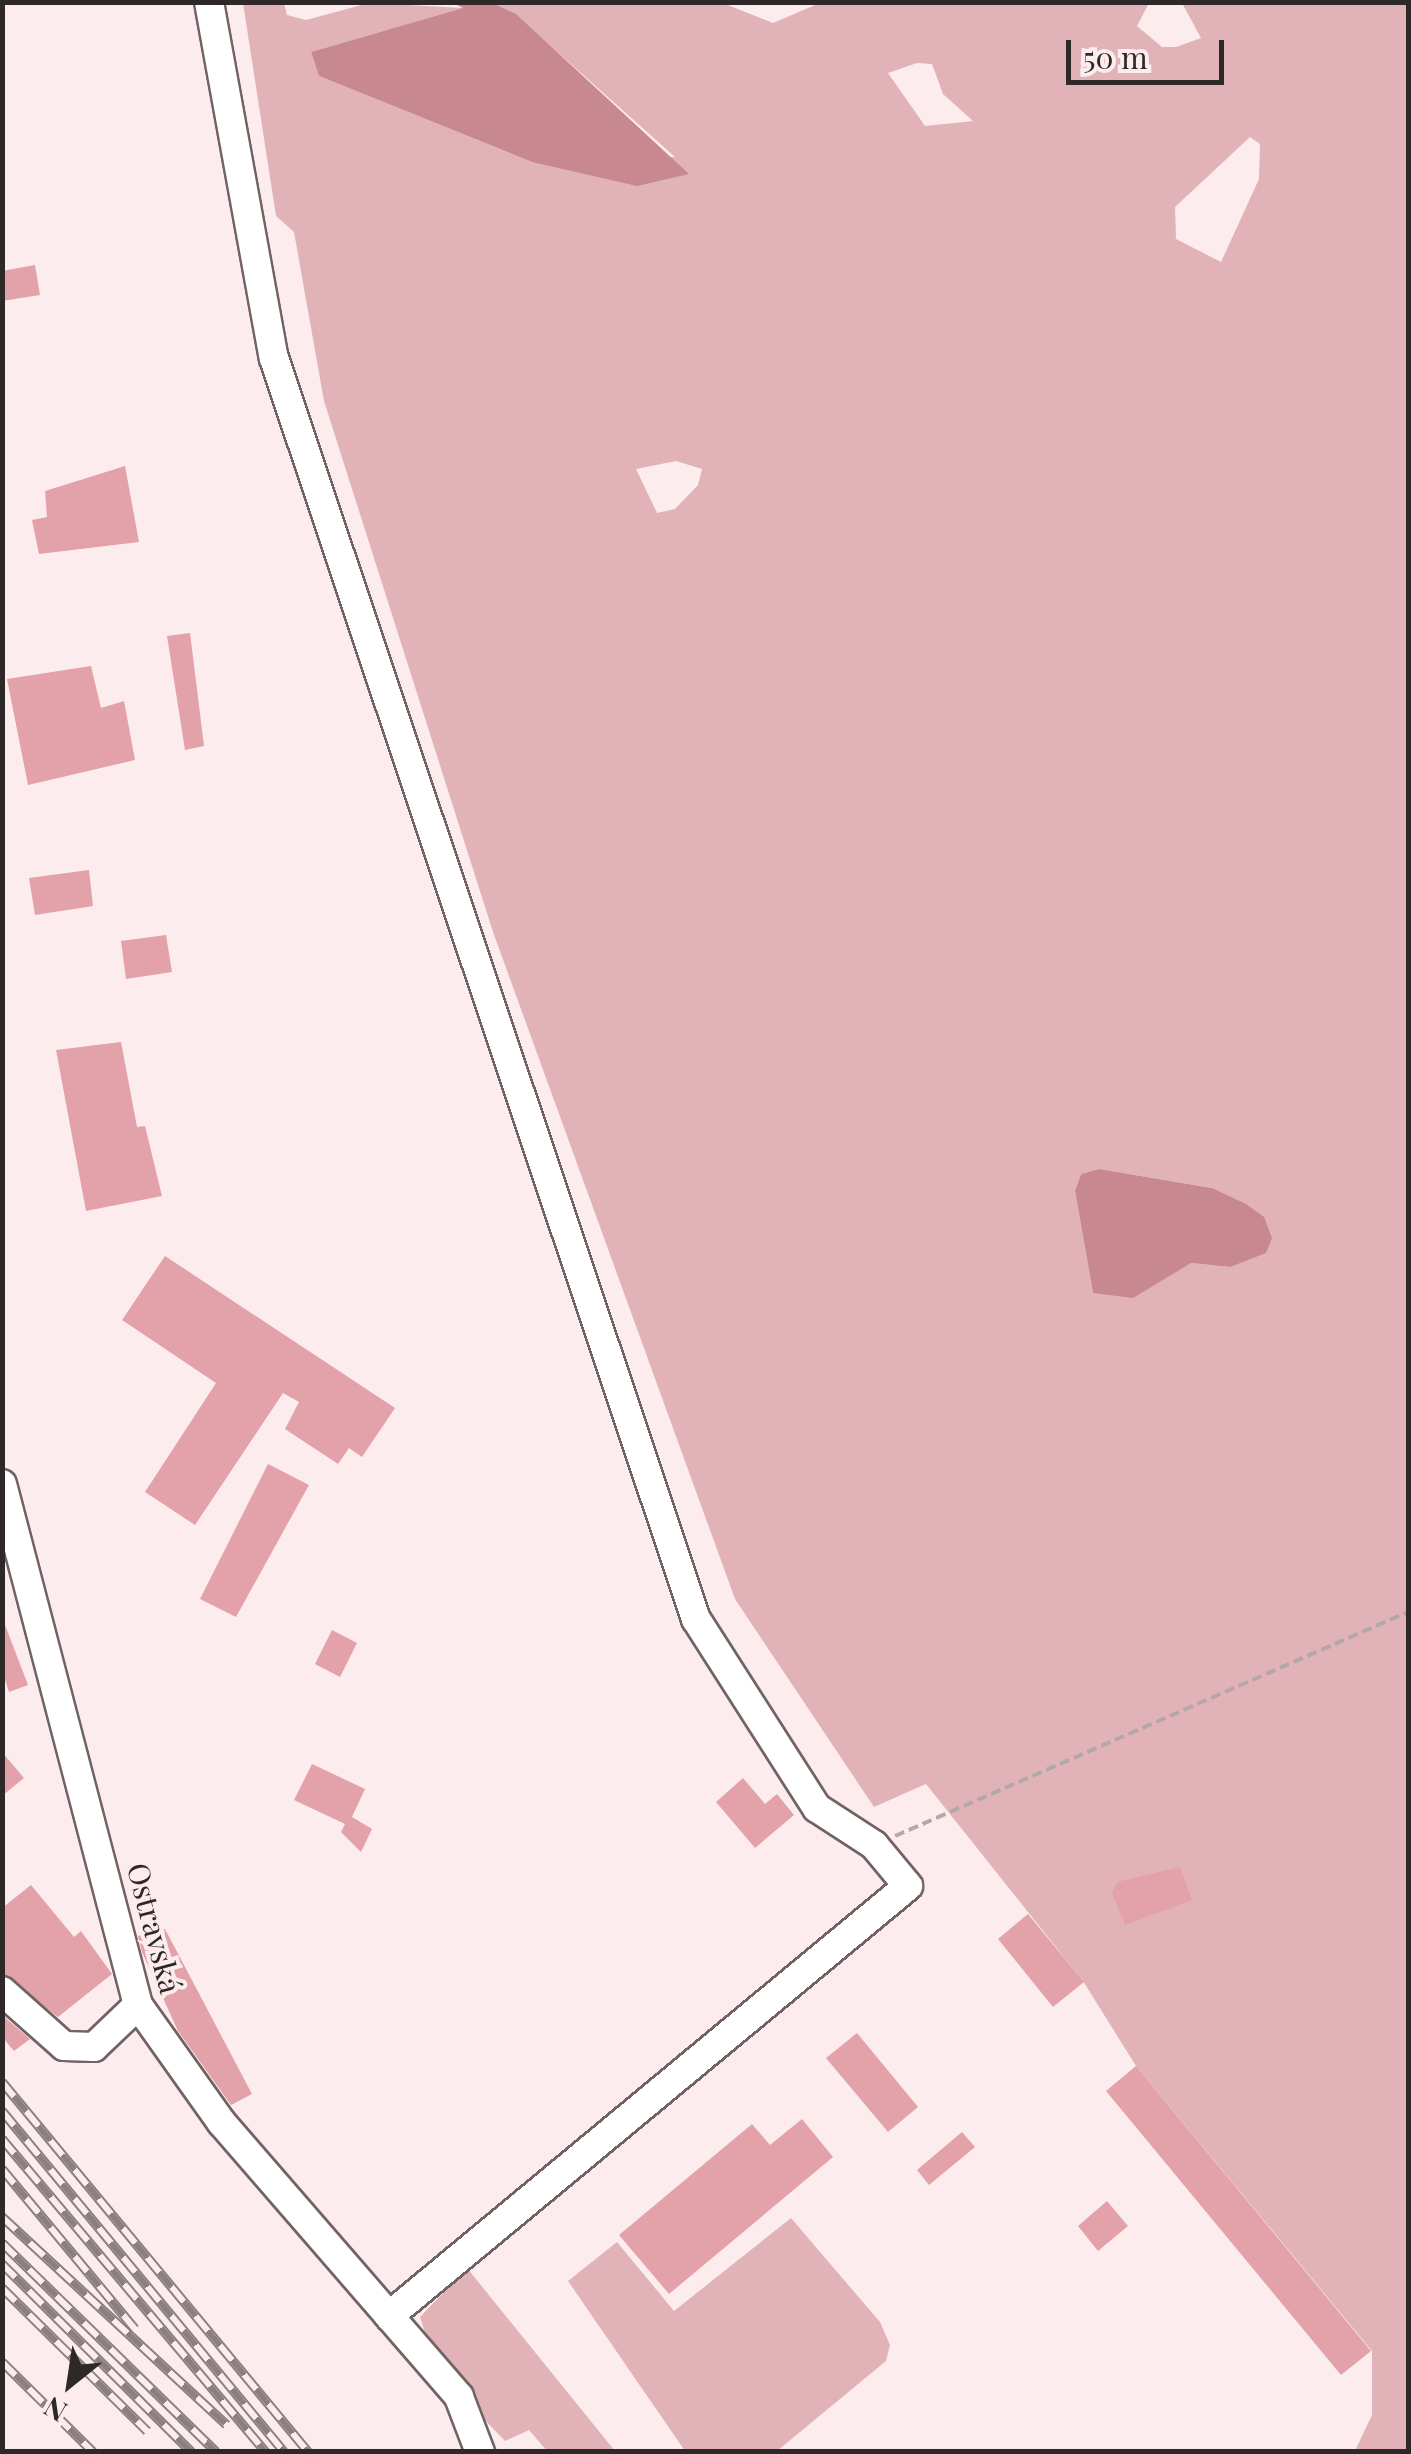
<!DOCTYPE html>
<meta charset="utf-8">
<style>
body{margin:0}
#map{position:relative;width:1411px;height:2454px;overflow:hidden;background:#fceced;font-family:"Playfair Display",serif}
div>[style]{position:absolute}
[style*='--x']{left:calc(var(--x)*1px);top:calc(var(--y)*1px);width:calc(var(--w)*1px);rotate:calc(var(--a)*1deg)}
.green>*{inset:0;background:#e1b3b8}
.water>*{inset:0;background:#c7888f}
.building>*{inset:0;background:#e3a1a9}
.path>*{height:4px;margin-top:-2px;transform-origin:0;background:repeating-linear-gradient(90deg,#b4a7a8 0 10px,transparent 0 15px)}
.roads{filter:drop-shadow(2px 0 #716364) drop-shadow(-2px 0 #716364) drop-shadow(0 2px #716364) drop-shadow(0 -2px #716364)}
.minor>*{height:28px;margin:-14px;padding:0 14px;transform-origin:14px;border-radius:14px;background:#fff}
.rail>*{height:10px;margin-top:-5px;transform-origin:0;background:repeating-linear-gradient(90deg,#fceced 0 19px,#8b8081 0 38px);box-sizing:border-box;border-block:2px solid #8b8081}
span{translate:-50% -50%;white-space:nowrap;text-align:center;line-height:1.15;-webkit-text-stroke:8px #fceced;paint-order:stroke}
.street-label{font-size:30px;color:#2e2828}
.frame{position:absolute;inset:0;border:5px solid #2e2828;pointer-events:none}
.north{position:absolute;left:20px;top:2334px;width:100px;height:100px;-webkit-text-stroke:8px #fceced;paint-order:stroke;rotate:210deg;font-size:28px;font-weight:700;line-height:40px;text-align:center;color:#2e2828}
.north::after{content:'';display:block;margin:auto;width:35px;height:45px;background:#2e2828;clip-path:polygon(50% 0,100% 100%,50% 72%,0 100%)}
.scale{position:absolute;left:1066px;top:40px;width:158px;height:45px;box-sizing:border-box;border:5px solid #2e2828;border-top:0;padding-left:12px;font-size:30px;line-height:35px;white-space:nowrap;color:#2e2828;-webkit-text-stroke:8px #fceced;paint-order:stroke}
</style>
<div id="map">
<div class="green">
<i style="clip-path:polygon(evenodd,243px 3px,284px 3px,287px 15px,306px 20px,369px 3px,464px 8px,311px 52px,319px 76px,532px 162px,675px 157px,516px 15px,492px 3px,723px 3px,773px 23px,820px 3px,1149px 3px,1137px 26px,1162px 47px,1176px 47px,1201px 38px,1182px 3px,1408px 3px,1408px 2451px,1355px 2451px,1372px 2415px,1372px 2351px,1136px 2066px,1083px 1981px,926px 1784px,874px 1807px,735px 1599px,493px 932px,324px 401px,294px 232px,276px 216px,243px 3px,917px 63px,932px 64px,943px 94px,973px 121px,925px 126px,888px 73px,917px 63px,243px 3px,1250px 137px,1260px 144px,1259px 179px,1221px 262px,1176px 239px,1175px 207px,1250px 137px,243px 3px,676px 461px,702px 469px,698px 485px,675px 509px,657px 513px,636px 469px,676px 461px,243px 3px,1099px 1169px,1212px 1188px,1230px 1267px,1191px 1263px,1093px 1293px,1075px 1191px,1081px 1174px,1099px 1169px)"></i>
<i style="clip-path:polygon(791px 2218px,880px 2322px,890px 2345px,886px 2361px,777px 2451px,685px 2451px,568px 2281px,617px 2242px,674px 2311px)"></i>
<i style="clip-path:polygon(467px 2268px,615px 2451px,547px 2451px,529px 2430px,505px 2441px,421px 2353px,427px 2339px,420px 2317px)"></i>
</div>
<div class="water">
<i style="clip-path:polygon(453px 3px,492px 3px,516px 14px,689px 174px,637px 186px,532px 162px,319px 76px,311px 52px,463px 8px)"></i>
<i style="clip-path:polygon(1099px 1169px,1212px 1188px,1246px 1204px,1264px 1217px,1272px 1238px,1266px 1253px,1230px 1267px,1191px 1263px,1133px 1298px,1093px 1293px,1075px 1191px,1081px 1174px)"></i>
</div>
<div class="building">
<i style="clip-path:polygon(35px 265px,40px 295px,2px 301px,2px 271px)"></i>
<i style="clip-path:polygon(125px 466px,139px 542px,39px 554px,32px 520px,47px 517px,45px 491px)"></i>
<i style="clip-path:polygon(190px 633px,204px 746px,185px 750px,167px 636px)"></i>
<i style="clip-path:polygon(91px 666px,101px 708px,124px 701px,135px 760px,28px 785px,7px 679px)"></i>
<i style="clip-path:polygon(89px 870px,93px 906px,35px 915px,29px 878px)"></i>
<i style="clip-path:polygon(166px 935px,172px 972px,126px 979px,121px 941px)"></i>
<i style="clip-path:polygon(121px 1042px,137px 1127px,145px 1126px,162px 1196px,86px 1211px,56px 1050px)"></i>
<i style="clip-path:polygon(165px 1256px,395px 1408px,362px 1457px,349px 1448px,338px 1464px,285px 1429px,299px 1402px,283px 1393px,195px 1525px,145px 1492px,216px 1383px,122px 1320px)"></i>
<i style="clip-path:polygon(268px 1464px,309px 1485px,236px 1617px,200px 1599px)"></i>
<i style="clip-path:polygon(2px 1617px,28px 1685px,9px 1692px,2px 1670px)"></i>
<i style="clip-path:polygon(332px 1630px,357px 1643px,340px 1677px,315px 1664px)"></i>
<i style="clip-path:polygon(2px 1752px,24px 1778px,2px 1796px)"></i>
<i style="clip-path:polygon(312px 1764px,365px 1789px,352px 1817px,372px 1829px,361px 1852px,341px 1832px,345px 1824px,294px 1800px)"></i>
<i style="clip-path:polygon(743px 1778px,765px 1804px,777px 1794px,794px 1815px,755px 1848px,716px 1802px)"></i>
<i style="clip-path:polygon(1180px 1867px,1192px 1900px,1125px 1925px,1112px 1893px,1117px 1882px)"></i>
<i style="clip-path:polygon(31px 1885px,74px 1937px,81px 1931px,112px 1974px,58px 2017px,2px 1974px,2px 1908px)"></i>
<i style="clip-path:polygon(1028px 1914px,1084px 1982px,1053px 2007px,998px 1939px)"></i>
<i style="clip-path:polygon(165px 1929px,252px 2094px,231px 2105px,178px 2031px,142px 1952px,138px 1936px)"></i>
<i style="clip-path:polygon(2px 2015px,30px 2039px,14px 2051px,2px 2037px)"></i>
<i style="clip-path:polygon(857px 2033px,918px 2107px,888px 2132px,826px 2058px)"></i>
<i style="clip-path:polygon(1136px 2066px,1371px 2351px,1341px 2375px,1106px 2091px)"></i>
<i style="clip-path:polygon(802px 2119px,833px 2157px,669px 2294px,619px 2235px,752px 2124px,770px 2145px)"></i>
<i style="clip-path:polygon(962px 2132px,975px 2147px,929px 2185px,917px 2170px)"></i>
<i style="clip-path:polygon(1107px 2201px,1128px 2226px,1098px 2251px,1078px 2226px)"></i>
</div>
<div class="path">
<i style="--x:895;--y:1836;--w:560;--a:-23.59"></i>
</div>
<div class="roads">
<div class="minor">
<i style="--x:209;--y:2;--w:362;--a:79.7"></i>
<i style="--x:274;--y:358;--w:1330;--a:71.5"></i>
<i style="--x:696;--y:1619;--w:224;--a:57.4"></i>
<i style="--x:817;--y:1808;--w:68;--a:33"></i>
<i style="--x:874;--y:1845;--w:53;--a:50.3"></i>
<i style="--x:908;--y:1886;--w:674;--a:140.36"></i>
<i style="--x:2;--y:1484;--w:538;--a:75.37"></i>
<i style="--x:138;--y:2005;--w:145;--a:54.6"></i>
<i style="--x:222;--y:2123;--w:362;--a:49.1"></i>
<i style="--x:459;--y:2397;--w:59;--a:69.1"></i>
<i style="--x:2;--y:1991;--w:83;--a:41.6"></i>
<i style="--x:64;--y:2046;--w:30;--a:2"></i>
<i style="--x:94;--y:2047;--w:61;--a:-43.7"></i>
</div>
</div>
<div class="rail">
<i style="--x:2;--y:2082;--w:480;--a:50.4"></i>
<i style="--x:2;--y:2111;--w:442;--a:50.4"></i>
<i style="--x:2;--y:2139;--w:409;--a:49.9"></i>
<i style="--x:2;--y:2169;--w:208;--a:50.3"></i>
<i style="--x:2;--y:2217;--w:306;--a:42.8"></i>
<i style="--x:2;--y:2243;--w:299;--a:44.3"></i>
<i style="--x:2;--y:2264;--w:267;--a:44.8"></i>
<i style="--x:2;--y:2288;--w:204;--a:44.6"></i>
<i style="--x:2;--y:2362;--w:128;--a:44.7"></i>
</div>
<div class="street-label">
<span style="left:155px;top:1928px;rotate:75deg">Ostravská</span>
</div>
<div class="frame"></div>
<div class="north">N</div>
<div class="scale">50 m</div>
</div>
